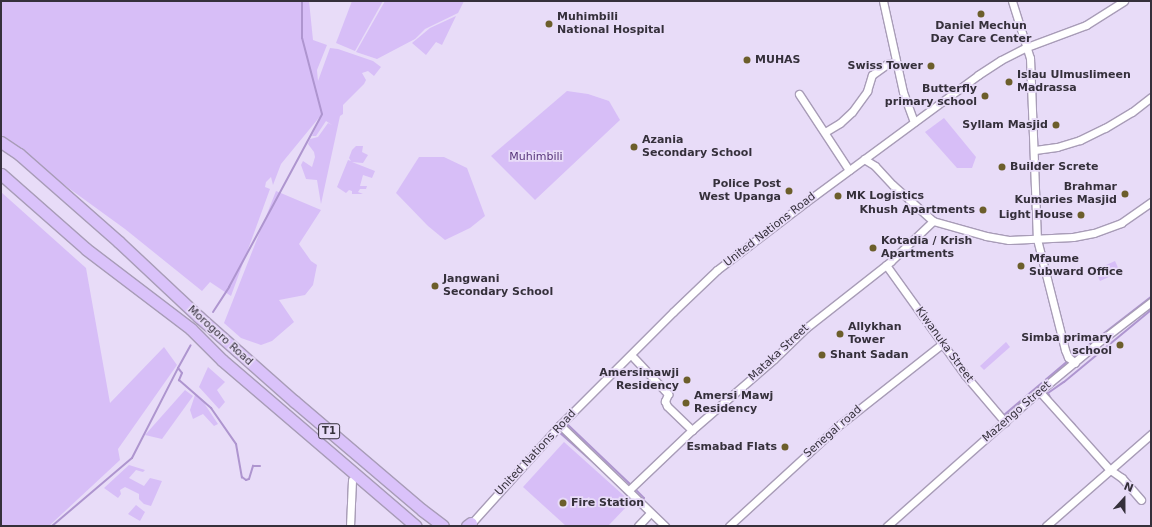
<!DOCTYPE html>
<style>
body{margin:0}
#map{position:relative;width:1152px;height:527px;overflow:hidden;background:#e8dcf8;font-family:"DejaVu Sans",sans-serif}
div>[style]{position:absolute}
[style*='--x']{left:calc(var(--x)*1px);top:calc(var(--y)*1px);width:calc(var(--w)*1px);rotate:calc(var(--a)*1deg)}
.green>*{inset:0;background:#d7bef7}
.stream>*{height:2px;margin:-1px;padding:0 1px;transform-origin:1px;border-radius:1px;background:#ae95cf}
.roads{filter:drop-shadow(1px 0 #a89cb7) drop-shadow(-1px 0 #a89cb7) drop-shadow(0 1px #a89cb7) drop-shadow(0 -1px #a89cb7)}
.minor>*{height:7px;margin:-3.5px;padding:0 3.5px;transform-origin:3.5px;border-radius:3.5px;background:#fff}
.highway>*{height:11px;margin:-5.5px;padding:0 5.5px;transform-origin:5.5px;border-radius:5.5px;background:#dac2fa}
.dots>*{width:11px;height:11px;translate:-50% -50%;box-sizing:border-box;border:2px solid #e8dcf8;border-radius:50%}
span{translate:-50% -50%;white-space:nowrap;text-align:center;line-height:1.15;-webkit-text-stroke:3.5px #e8dcf8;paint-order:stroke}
.shield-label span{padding:1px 3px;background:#e8dcf8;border:1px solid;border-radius:3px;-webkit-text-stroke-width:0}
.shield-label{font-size:10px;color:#35303b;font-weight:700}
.poi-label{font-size:11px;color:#35303b;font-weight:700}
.left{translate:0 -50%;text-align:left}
.right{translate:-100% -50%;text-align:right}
.park-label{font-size:11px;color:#57347a}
.street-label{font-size:11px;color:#35303b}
.frame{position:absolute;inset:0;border:2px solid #35303b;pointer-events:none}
.north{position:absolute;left:1104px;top:479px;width:40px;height:40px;-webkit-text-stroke:3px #e8dcf8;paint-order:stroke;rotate:21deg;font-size:11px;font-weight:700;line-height:16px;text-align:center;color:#35303b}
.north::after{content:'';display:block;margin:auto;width:14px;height:18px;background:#35303b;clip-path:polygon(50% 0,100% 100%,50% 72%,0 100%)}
</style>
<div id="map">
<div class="green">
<i style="clip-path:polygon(1px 1px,309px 1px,313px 40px,327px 45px,317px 70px,318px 81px,330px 48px,338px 49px,373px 61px,381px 67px,374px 76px,368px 71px,362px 73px,366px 80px,364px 84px,343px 105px,343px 114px,340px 116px,321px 204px,317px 180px,306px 179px,301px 165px,303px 161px,312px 167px,315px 157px,314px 152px,308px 144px,310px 139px,318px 137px,328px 123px,332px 125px,326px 121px,316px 136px,312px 136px,322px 114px,281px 164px,273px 185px,271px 177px,266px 182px,265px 187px,270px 189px,231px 296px,210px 282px,202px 291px,125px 229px,1px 139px)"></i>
<i style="clip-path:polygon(352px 1px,383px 1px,355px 51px,336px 43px)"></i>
<i style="clip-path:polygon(385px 1px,464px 1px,458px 13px,425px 29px,415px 39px,377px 59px,356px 52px)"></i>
<i style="clip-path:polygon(456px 16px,442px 45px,436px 42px,426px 55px,412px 43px,430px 28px)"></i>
<i style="clip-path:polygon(567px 91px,588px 94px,609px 101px,620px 120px,535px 200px,491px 156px)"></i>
<i style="clip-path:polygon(944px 118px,976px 157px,972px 168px,957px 168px,925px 132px)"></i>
<i style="clip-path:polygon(356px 146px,363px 146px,362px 152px,368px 155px,363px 163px,352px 162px,375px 171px,372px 178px,363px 175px,360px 186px,367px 186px,366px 189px,360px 189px,358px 192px,363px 194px,352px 194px,352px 191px,349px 190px,346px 193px,337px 187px,348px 160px,351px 161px,349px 158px,352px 150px)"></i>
<i style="clip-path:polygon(419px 157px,444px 157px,467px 168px,485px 216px,470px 228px,445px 240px,428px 226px,396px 193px)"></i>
<i style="clip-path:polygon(276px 191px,321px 210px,299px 244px,311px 261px,317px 265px,313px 285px,305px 295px,279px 300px,294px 322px,272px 341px,261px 345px,241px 338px,224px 323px)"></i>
<i style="clip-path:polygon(1px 192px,86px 268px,110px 403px,164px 347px,177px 365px,118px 449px,120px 460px,49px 526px,1px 526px)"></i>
<i style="clip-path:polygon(1115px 261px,1120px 272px,1100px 281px,1095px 270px)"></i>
<i style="clip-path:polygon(1006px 342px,1010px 347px,984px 370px,980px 366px)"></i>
<i style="clip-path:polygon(208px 367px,225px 382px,217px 390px,225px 402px,219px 409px,199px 387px)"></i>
<i style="clip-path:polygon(185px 390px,193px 396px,162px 439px,145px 435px)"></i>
<i style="clip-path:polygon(195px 395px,204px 403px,218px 424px,214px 426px,203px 414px,193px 419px,190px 410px)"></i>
<i style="clip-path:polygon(564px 442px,631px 502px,608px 526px,566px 526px,523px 487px)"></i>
<i style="clip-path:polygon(129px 465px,145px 470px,143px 472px,136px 470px,129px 478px,144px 486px,150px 478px,162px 481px,151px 506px,144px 504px,139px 499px,139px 494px,125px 487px,120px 490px,121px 494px,118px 498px,104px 488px)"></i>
<i style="clip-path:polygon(136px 505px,145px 512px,140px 521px,128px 514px)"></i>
</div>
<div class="stream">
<i style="--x:213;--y:312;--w:30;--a:-57"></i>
<i style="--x:229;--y:287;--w:196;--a:-61.7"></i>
<i style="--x:322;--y:114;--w:79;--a:-104.7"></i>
<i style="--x:302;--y:38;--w:37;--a:-90"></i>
<i style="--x:1072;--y:358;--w:100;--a:-37.7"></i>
<i style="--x:178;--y:368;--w:6;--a:51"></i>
<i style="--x:182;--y:373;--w:8;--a:113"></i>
<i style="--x:179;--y:380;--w:43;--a:41.2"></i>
<i style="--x:211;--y:408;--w:44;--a:55.2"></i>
<i style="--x:236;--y:444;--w:34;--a:80"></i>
<i style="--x:242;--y:477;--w:5;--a:37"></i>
<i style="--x:246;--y:480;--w:3;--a:-18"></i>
<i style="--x:249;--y:479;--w:14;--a:-73"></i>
<i style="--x:253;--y:466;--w:7;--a:0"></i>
<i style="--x:1051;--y:399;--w:7;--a:-117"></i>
<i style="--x:1048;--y:393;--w:19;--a:-35"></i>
<i style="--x:1064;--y:382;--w:113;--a:-39.6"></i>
<i style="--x:1004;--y:415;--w:85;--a:-40.2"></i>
<i style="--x:1070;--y:420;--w:7;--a:45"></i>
<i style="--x:567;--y:424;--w:88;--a:43.6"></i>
<i style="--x:559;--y:432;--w:60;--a:41.6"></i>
<i style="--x:634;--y:488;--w:14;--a:45"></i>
<i style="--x:644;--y:498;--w:5;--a:169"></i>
<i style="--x:624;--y:492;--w:11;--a:45"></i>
<i style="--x:632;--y:500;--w:2;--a:0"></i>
<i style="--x:52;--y:526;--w:105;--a:-40.4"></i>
<i style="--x:132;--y:458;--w:101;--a:-62.9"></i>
<i style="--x:178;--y:368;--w:26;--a:-61"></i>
</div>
<div class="roads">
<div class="minor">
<i style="--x:883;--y:1;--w:93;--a:77.6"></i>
<i style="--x:903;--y:92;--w:32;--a:70"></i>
<i style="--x:1012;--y:1;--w:60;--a:72.5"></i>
<i style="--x:1030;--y:58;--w:181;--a:87.8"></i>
<i style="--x:1037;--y:239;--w:114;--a:75.8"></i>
<i style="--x:1065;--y:350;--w:8;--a:67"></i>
<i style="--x:1068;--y:357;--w:9;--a:41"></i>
<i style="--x:799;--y:94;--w:91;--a:56.7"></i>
<i style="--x:825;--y:132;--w:17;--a:-31"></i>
<i style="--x:840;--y:123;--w:16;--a:-43"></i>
<i style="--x:852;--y:112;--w:26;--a:-54"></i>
<i style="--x:867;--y:91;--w:17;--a:-73"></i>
<i style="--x:872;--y:75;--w:19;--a:-36"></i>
<i style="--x:887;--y:64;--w:9;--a:-13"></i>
<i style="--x:1035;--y:150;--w:22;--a:-8"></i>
<i style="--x:1057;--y:147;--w:24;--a:-17"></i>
<i style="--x:1080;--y:140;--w:28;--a:-26"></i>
<i style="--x:1105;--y:128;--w:31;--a:-31"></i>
<i style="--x:1132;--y:112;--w:24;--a:-38"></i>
<i style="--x:864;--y:159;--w:13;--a:32"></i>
<i style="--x:875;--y:166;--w:26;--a:47"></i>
<i style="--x:893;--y:185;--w:54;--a:42"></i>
<i style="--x:933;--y:221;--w:55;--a:15.8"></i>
<i style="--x:986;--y:236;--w:23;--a:10"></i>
<i style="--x:1009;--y:240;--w:64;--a:-2.7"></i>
<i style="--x:1073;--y:237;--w:21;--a:-11"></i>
<i style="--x:1094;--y:233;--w:29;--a:-20"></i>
<i style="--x:1121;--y:223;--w:37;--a:-35"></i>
<i style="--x:886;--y:265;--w:135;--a:54.3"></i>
<i style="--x:965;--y:375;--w:62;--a:49.6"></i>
<i style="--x:634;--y:358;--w:50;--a:46.6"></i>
<i style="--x:668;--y:394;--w:8;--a:113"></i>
<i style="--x:665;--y:401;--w:5;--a:68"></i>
<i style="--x:667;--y:406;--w:35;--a:44"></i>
<i style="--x:1040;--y:392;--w:103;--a:48.1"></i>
<i style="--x:1109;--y:469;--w:16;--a:35"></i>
<i style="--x:1122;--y:478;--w:29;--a:49"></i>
<i style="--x:560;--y:425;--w:146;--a:43.9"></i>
<i style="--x:629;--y:490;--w:87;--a:-43.6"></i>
<i style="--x:692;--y:430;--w:108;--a:-40.9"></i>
<i style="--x:774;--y:359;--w:45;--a:-44.1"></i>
<i style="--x:806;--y:328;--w:108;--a:-38.2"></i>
<i style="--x:891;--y:261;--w:58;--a:-43.6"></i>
<i style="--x:350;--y:526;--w:46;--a:-87.5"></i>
<i style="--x:469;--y:526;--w:136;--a:-48"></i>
<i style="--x:560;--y:425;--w:160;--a:-45"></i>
<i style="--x:673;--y:312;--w:61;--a:-43.7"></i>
<i style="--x:717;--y:270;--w:112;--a:-37.4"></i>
<i style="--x:806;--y:202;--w:214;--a:-36.4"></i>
<i style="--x:978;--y:75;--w:27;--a:-33"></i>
<i style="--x:1001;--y:60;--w:29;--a:-27"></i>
<i style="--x:1027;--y:47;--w:63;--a:-20.4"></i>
<i style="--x:1086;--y:25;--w:45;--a:-32.3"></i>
<i style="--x:638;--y:526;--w:18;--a:-47"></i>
<i style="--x:729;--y:526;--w:148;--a:-42.5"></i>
<i style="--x:838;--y:426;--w:132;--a:-38.3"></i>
<i style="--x:887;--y:526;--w:191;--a:-41.6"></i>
<i style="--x:1030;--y:399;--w:85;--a:-39.7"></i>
<i style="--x:1095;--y:345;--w:71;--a:-37.5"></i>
<i style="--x:1046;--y:526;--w:140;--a:-41.2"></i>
</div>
<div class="highway">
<i style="--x:1;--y:142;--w:22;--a:34"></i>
<i style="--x:19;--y:154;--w:133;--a:41.3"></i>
<i style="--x:119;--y:242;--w:110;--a:43.2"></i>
<i style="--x:199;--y:317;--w:127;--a:41.5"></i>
<i style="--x:294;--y:401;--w:168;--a:40.4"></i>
<i style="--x:422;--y:510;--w:26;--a:37"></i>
<i style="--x:1;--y:174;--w:113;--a:41.4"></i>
<i style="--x:86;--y:249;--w:132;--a:37.3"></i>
<i style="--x:191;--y:329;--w:44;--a:45"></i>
<i style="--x:222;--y:360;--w:255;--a:40.6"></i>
<i style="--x:467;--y:526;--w:5;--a:-37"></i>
</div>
</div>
<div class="dots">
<i style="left:981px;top:14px;background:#6c5e2b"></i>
<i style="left:549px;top:24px;background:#6c5e2b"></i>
<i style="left:747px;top:60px;background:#6c5e2b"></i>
<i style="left:931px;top:66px;background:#6c5e2b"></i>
<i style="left:1009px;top:82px;background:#6c5e2b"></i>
<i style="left:985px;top:96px;background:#6c5e2b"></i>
<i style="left:1056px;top:125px;background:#6c5e2b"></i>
<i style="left:634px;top:147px;background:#6c5e2b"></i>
<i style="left:1002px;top:167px;background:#6c5e2b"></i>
<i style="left:789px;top:191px;background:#6c5e2b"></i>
<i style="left:1125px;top:194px;background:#6c5e2b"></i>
<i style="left:838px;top:196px;background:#6c5e2b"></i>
<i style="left:983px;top:210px;background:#6c5e2b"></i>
<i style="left:1081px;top:215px;background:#6c5e2b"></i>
<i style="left:873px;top:248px;background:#6c5e2b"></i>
<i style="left:1021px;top:266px;background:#6c5e2b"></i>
<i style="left:435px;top:286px;background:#6c5e2b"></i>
<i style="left:840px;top:334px;background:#6c5e2b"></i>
<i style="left:1120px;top:345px;background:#6c5e2b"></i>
<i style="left:822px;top:355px;background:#6c5e2b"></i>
<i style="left:687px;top:380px;background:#6c5e2b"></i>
<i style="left:686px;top:403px;background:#6c5e2b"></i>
<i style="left:785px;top:447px;background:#6c5e2b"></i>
<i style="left:563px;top:503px;background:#6c5e2b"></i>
</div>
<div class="shield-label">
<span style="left:329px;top:431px">T1</span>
</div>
<div class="poi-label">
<span class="left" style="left:557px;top:24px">Muhimbili<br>National Hospital</span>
<span style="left:981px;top:33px">Daniel Mechun<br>Day Care Center</span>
<span class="left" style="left:755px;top:60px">MUHAS</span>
<span class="right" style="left:923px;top:66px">Swiss Tower</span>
<span class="left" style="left:1017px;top:82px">Islau Ulmuslimeen<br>Madrassa</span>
<span class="right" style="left:977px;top:96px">Butterfly<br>primary school</span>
<span class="right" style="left:1048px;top:125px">Syllam Masjid</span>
<span class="left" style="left:642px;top:147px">Azania<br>Secondary School</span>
<span class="left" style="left:1010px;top:167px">Builder Screte</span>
<span class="right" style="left:781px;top:191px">Police Post<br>West Upanga</span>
<span class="right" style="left:1117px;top:194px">Brahmar<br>Kumaries Masjid</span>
<span class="left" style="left:846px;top:196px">MK Logistics</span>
<span class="right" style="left:975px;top:210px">Khush Apartments</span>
<span class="right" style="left:1073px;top:215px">Light House</span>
<span class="left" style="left:881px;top:248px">Kotadia / Krish<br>Apartments</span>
<span class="left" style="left:1029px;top:266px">Mfaume<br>Subward Office</span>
<span class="left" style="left:443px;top:286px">Jangwani<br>Secondary School</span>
<span class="left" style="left:848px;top:334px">Allykhan<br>Tower</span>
<span class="right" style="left:1112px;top:345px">Simba primary<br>school</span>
<span class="left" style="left:830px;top:355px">Shant Sadan</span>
<span class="right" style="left:679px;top:380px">Amersimawji<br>Residency</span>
<span class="left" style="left:694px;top:403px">Amersi Mawj<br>Residency</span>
<span class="right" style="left:777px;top:447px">Esmabad Flats</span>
<span class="left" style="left:571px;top:503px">Fire Station</span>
</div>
<div class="park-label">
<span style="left:536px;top:157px">Muhimbili</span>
</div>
<div class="street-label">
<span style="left:770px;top:230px;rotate:-38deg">United Nations Road</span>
<span style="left:220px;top:336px;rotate:42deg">Morogoro Road</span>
<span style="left:944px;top:345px;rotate:54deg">Kiwanuka Street</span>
<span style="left:779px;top:353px;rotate:-43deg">Mataka Street</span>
<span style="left:1017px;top:412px;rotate:-41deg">Mazengo Street</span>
<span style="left:833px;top:432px;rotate:-41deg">Senegal road</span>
<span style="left:536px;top:453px;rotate:-47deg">United Nations Road</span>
</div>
<div class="frame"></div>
<div class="north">N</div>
</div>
